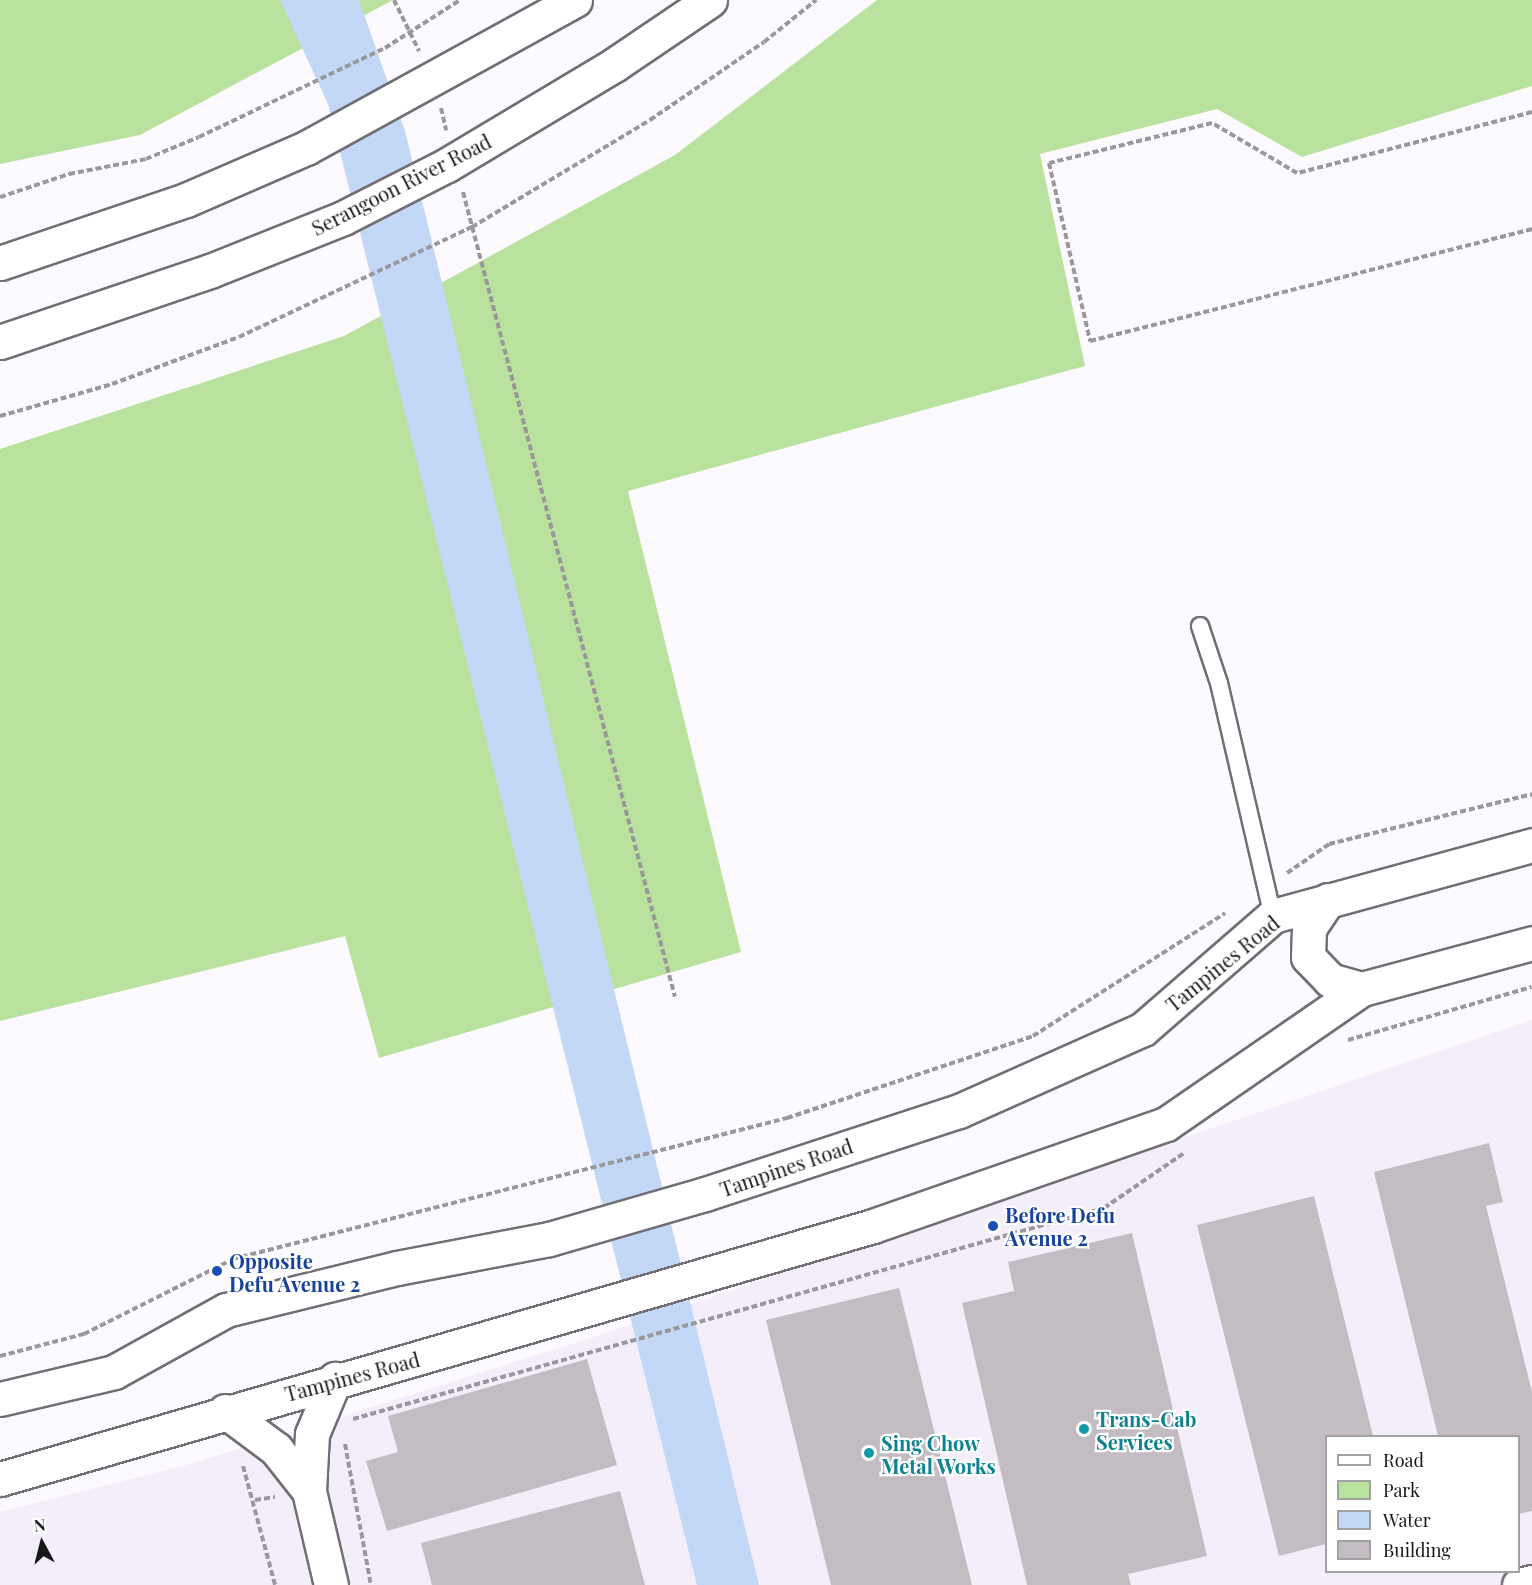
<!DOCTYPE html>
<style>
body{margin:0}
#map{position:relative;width:1532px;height:1585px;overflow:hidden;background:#fcfafe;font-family:"Playfair Display",serif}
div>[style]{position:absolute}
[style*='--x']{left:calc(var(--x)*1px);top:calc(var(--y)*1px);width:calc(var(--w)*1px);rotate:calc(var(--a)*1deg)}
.built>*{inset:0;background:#f4edfa}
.green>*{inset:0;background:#bae29f}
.water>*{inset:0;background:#c2d8f6}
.building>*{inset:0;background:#c3bdc3}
.path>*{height:4px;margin-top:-2px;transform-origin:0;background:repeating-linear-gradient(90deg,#9a989b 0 6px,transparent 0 9px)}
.roads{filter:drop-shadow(2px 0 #716e74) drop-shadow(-2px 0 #716e74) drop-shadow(0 2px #716e74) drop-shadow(0 -2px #716e74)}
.lane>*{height:16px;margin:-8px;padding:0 8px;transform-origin:8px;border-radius:8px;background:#fff}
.street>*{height:33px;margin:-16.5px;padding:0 16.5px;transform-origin:16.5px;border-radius:16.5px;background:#fff}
.secondary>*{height:33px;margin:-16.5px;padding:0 16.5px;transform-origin:16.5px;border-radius:16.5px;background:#fff}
.primary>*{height:33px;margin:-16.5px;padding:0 16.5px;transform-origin:16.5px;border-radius:16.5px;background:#fff}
.dots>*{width:16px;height:16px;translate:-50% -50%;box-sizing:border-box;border:3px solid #fff;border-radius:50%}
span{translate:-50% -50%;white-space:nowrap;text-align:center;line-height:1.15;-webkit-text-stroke:4.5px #fff;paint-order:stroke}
.street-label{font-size:20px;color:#171618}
.transit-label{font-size:20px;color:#164399;font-weight:700}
.left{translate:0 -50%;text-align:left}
.culture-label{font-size:20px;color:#0d838f;font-weight:700}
.legend{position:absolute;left:1325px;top:1435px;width:195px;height:138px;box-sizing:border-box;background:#fff;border:2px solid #a2a2a3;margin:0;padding:8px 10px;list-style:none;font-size:18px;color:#171618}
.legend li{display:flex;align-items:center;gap:12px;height:30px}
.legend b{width:30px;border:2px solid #a2a2a3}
.north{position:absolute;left:12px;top:1513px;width:60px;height:60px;-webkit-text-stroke:4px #fff;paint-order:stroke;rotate:353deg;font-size:16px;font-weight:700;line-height:24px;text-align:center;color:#171618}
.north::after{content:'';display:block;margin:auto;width:21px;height:27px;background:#171618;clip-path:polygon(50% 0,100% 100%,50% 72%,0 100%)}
</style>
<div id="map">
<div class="built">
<i style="clip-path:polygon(evenodd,1532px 1020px,1532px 1585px,0 1585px,0 1512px,190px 1464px,591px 1338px,1532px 1020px,1326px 1436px,1518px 1436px,1518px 1572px,1326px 1572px,1326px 1436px)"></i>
</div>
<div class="green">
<i style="clip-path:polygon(0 0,393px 0,140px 135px,0 164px)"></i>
<i style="clip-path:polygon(877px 0,1532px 0,1532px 86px,1302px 157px,1217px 109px,1040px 154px,1085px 366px,628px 491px,741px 952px,379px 1058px,345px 936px,0 1021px,0 449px,344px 336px,675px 155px)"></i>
</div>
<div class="water">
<i style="clip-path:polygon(280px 0,359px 0,405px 131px,759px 1585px,697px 1585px,328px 104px)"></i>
</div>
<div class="building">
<i style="clip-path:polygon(1489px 1143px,1503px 1202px,1486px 1206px,1532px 1392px,1532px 1511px,1518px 1514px,1518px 1436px,1438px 1436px,1374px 1172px)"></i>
<i style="clip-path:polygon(1314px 1196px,1373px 1436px,1326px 1436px,1326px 1544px,1279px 1556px,1197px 1225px)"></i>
<i style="clip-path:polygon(1132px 1233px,1207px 1556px,1128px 1574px,1131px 1585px,1027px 1585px,962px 1303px,1014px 1291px,1008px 1262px)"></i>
<i style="clip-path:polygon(899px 1288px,972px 1585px,831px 1585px,766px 1320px)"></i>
<i style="clip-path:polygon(587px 1359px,617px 1465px,387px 1531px,366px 1461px,398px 1452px,388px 1416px)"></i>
<i style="clip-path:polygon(620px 1491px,645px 1585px,432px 1585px,421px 1543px)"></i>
</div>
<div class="path">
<i style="--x:394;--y:0;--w:57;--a:63.9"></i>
<i style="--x:441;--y:108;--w:23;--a:77"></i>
<i style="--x:1532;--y:112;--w:243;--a:165.4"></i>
<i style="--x:1297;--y:173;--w:99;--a:-149.5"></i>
<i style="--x:1212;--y:123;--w:168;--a:166.2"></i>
<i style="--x:1049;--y:163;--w:183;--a:77"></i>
<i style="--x:1090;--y:341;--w:456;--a:-14.2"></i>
<i style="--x:463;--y:192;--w:832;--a:75.25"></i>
<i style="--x:0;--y:197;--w:73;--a:-18.4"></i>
<i style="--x:69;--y:174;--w:78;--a:-11"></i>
<i style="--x:146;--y:159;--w:57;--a:-22.5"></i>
<i style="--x:199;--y:137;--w:206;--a:-25.6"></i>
<i style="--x:385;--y:48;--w:89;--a:-32.6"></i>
<i style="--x:0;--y:416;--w:116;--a:-15.9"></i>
<i style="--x:112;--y:384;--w:135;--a:-20.3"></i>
<i style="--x:239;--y:337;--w:258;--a:-25.3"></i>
<i style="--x:472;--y:227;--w:208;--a:-31"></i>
<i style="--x:650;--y:120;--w:138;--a:-34.4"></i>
<i style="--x:764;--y:42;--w:67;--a:-38.9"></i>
<i style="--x:1287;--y:873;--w:51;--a:-34.6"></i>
<i style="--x:1329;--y:844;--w:209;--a:-13.8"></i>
<i style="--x:1348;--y:1040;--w:191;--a:-16.1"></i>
<i style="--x:0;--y:1356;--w:87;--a:-14.7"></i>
<i style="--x:84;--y:1334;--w:167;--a:-26.7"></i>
<i style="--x:233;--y:1259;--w:572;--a:-14.28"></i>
<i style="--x:787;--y:1118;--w:259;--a:-18.4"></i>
<i style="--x:1033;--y:1036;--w:228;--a:-32.6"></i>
<i style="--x:353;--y:1419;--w:780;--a:-15.69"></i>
<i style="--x:1104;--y:1208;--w:97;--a:-34.5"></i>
<i style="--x:345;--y:1444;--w:143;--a:79.6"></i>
<i style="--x:243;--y:1466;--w:123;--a:74.9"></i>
<i style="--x:255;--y:1500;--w:20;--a:-9"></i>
</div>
<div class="roads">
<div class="lane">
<i style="--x:1200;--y:626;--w:60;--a:71.6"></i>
<i style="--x:1219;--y:683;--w:239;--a:77"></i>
</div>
<div class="street">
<i style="--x:225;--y:1411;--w:64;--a:36.7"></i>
<i style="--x:276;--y:1449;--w:53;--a:51.8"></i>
<i style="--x:331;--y:1585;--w:97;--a:-103.2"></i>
<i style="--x:309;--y:1491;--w:57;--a:-87"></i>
<i style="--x:312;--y:1434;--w:60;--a:-67.3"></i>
<i style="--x:1519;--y:1585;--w:13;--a:-13"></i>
</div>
<div class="secondary">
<i style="--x:0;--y:263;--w:196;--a:-18.7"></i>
<i style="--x:186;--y:200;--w:131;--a:-23.4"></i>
<i style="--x:306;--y:148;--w:307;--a:-28.8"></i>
<i style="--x:0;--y:342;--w:222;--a:-18.7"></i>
<i style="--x:210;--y:271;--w:143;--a:-21.7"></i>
<i style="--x:343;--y:218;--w:117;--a:-27"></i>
<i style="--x:447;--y:165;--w:195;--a:-30.9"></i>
<i style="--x:614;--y:65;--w:116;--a:-34.1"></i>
</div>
<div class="primary">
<i style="--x:1328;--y:900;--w:34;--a:124"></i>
<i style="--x:1309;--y:928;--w:29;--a:92"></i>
<i style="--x:1308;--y:957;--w:32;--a:46"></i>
<i style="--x:1330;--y:980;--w:33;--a:16"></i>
<i style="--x:0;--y:1399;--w:117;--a:-13.3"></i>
<i style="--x:114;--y:1372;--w:128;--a:-29"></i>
<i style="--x:226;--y:1310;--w:176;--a:-13.8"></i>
<i style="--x:397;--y:1268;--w:155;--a:-10.8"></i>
<i style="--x:549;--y:1239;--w:162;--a:-16.1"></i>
<i style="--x:705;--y:1194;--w:267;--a:-18.1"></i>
<i style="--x:959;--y:1111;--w:201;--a:-24"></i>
<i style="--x:1143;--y:1029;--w:172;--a:-41"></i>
<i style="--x:1273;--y:916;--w:269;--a:-15.3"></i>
<i style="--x:0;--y:1479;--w:909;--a:-16.16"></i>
<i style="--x:873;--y:1226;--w:310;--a:-19.2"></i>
<i style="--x:1166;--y:1124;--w:238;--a:-34.6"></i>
<i style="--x:1362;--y:989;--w:176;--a:-15.1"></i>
</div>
</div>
<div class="dots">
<i style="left:993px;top:1226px;background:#1a4fb4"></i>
<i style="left:217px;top:1271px;background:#1a4fb4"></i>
<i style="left:1084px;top:1429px;background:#0f9aa8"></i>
<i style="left:869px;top:1453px;background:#0f9aa8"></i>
</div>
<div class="street-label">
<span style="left:401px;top:184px;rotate:-27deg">Serangoon River Road</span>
<span style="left:1222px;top:963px;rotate:-39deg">Tampines Road</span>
<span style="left:786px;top:1167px;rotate:-19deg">Tampines Road</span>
<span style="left:352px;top:1376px;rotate:-15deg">Tampines Road</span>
</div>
<div class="transit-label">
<span class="left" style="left:1005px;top:1226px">Before Defu<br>Avenue 2</span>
<span class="left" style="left:229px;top:1272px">Opposite<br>Defu Avenue 2</span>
</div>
<div class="culture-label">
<span class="left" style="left:1096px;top:1430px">Trans-Cab<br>Services</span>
<span class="left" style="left:881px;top:1454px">Sing Chow<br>Metal Works</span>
</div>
<ul class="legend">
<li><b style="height:8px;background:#fff"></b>Road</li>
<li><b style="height:16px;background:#bae29f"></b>Park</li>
<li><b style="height:16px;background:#c2d8f6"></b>Water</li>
<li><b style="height:16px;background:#c3bdc3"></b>Building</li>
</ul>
<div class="north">N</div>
</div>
